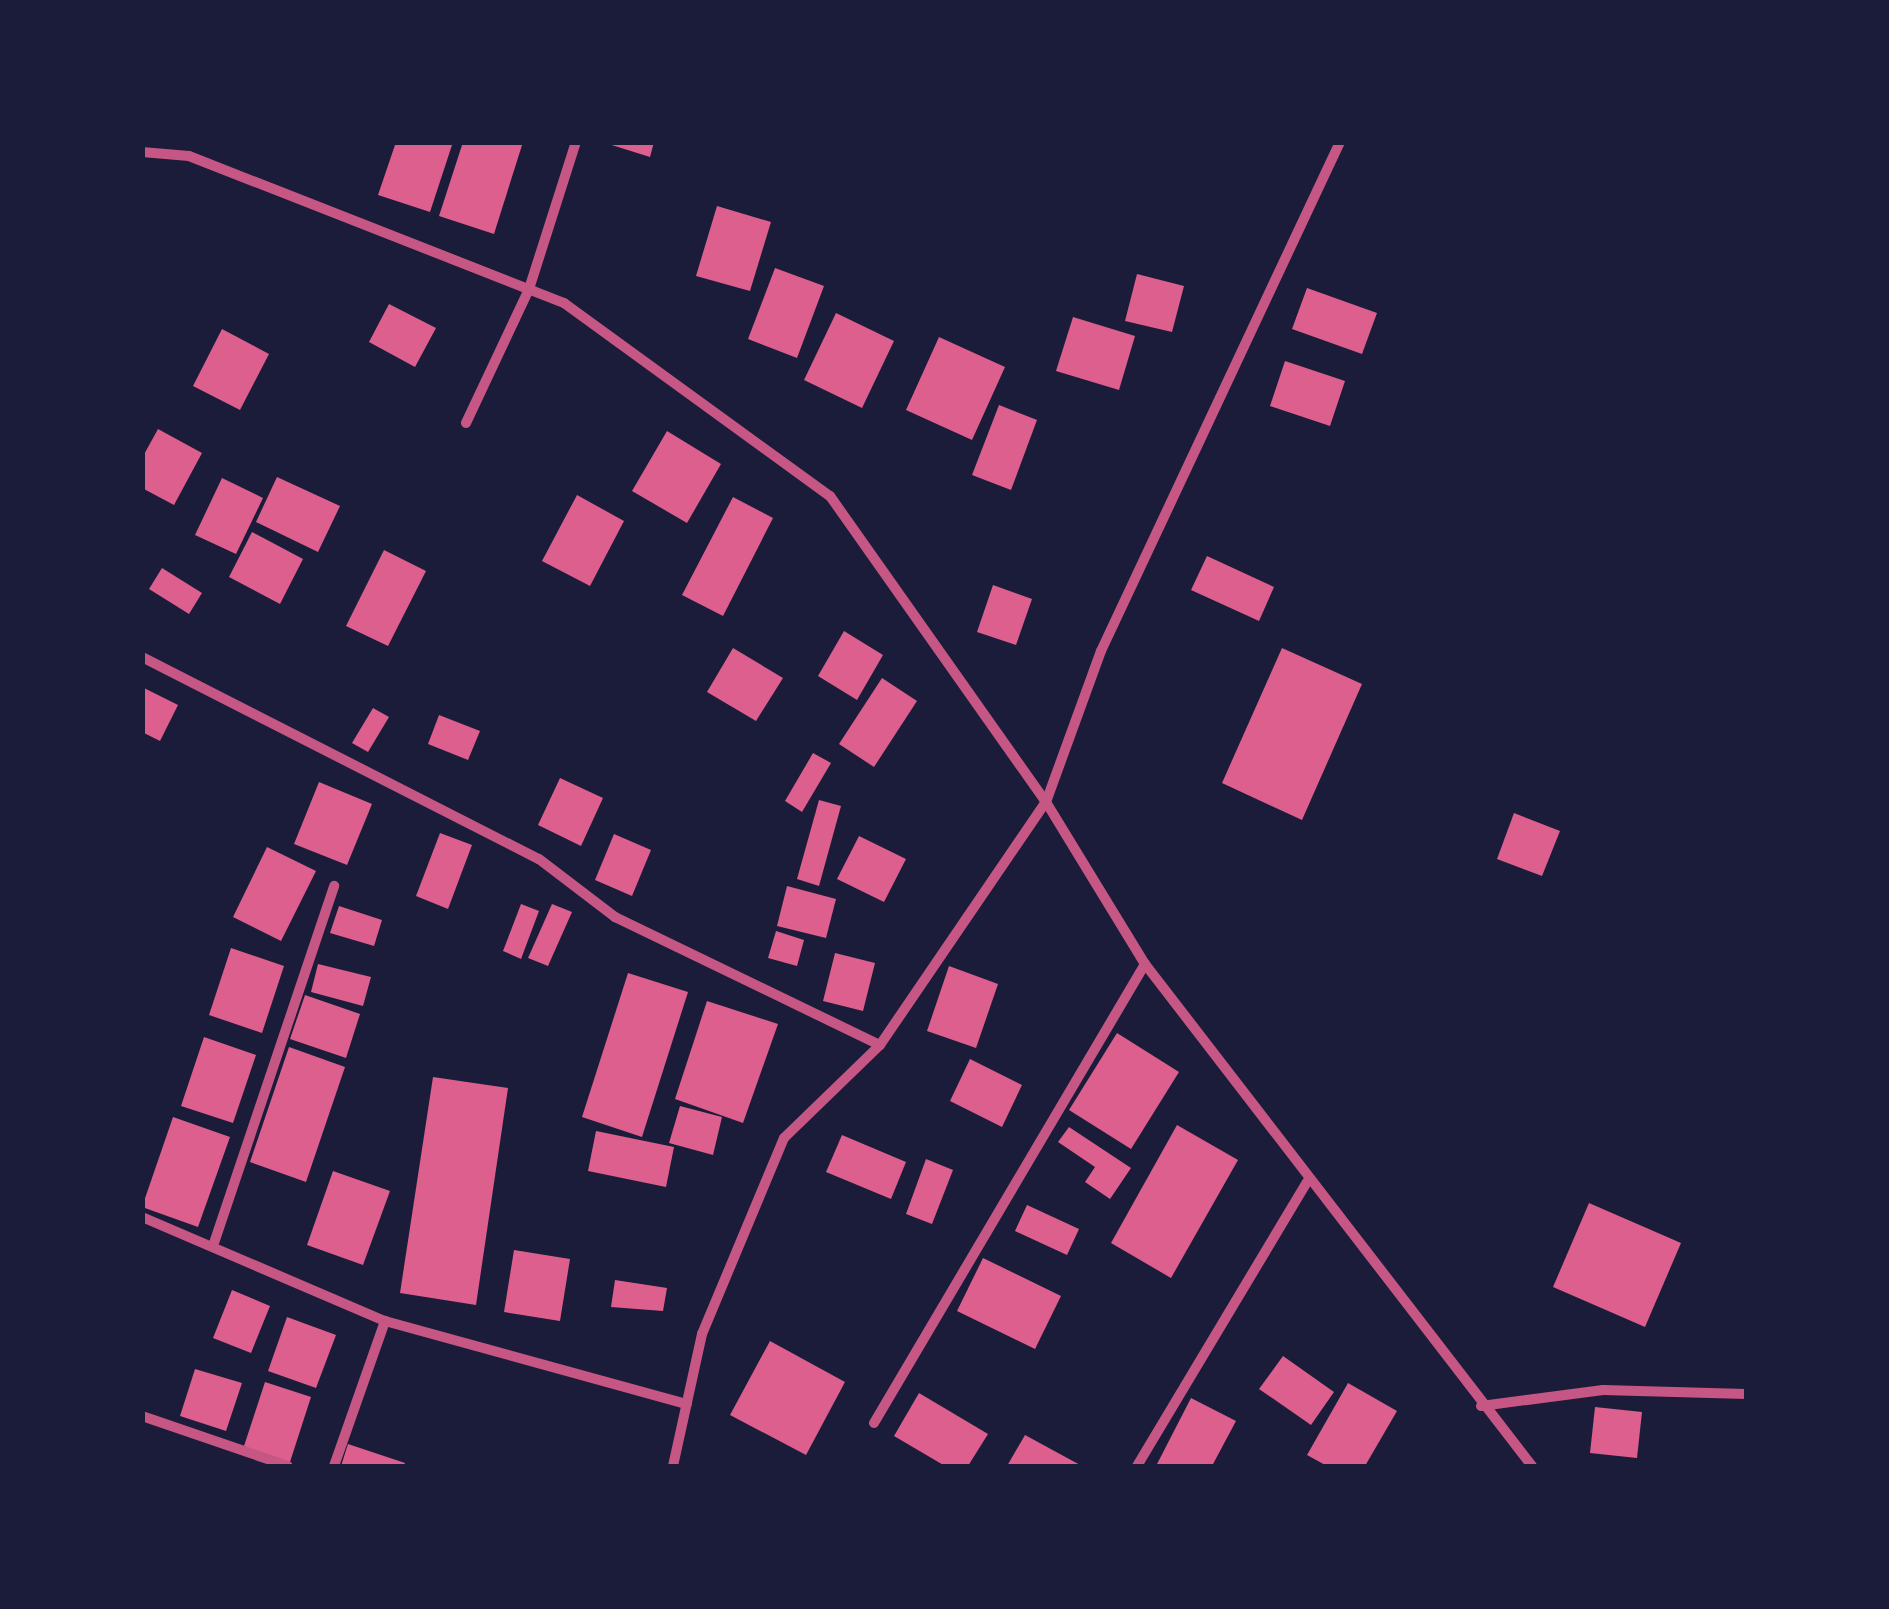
<!DOCTYPE html>
<style>
body{margin:0}
#map{position:relative;width:1889px;height:1609px;overflow:hidden;background:#1b1b3a;font-family:"Exo 2",sans-serif}
div>[style]{position:absolute}
[style*='--x']{left:calc(var(--x)*1px);top:calc(var(--y)*1px);width:calc(var(--w)*1px);rotate:calc(var(--a)*1deg)}
.building>*{inset:0;background:#dd5f8e}
.minor>*{height:10px;margin:-5px;padding:0 5px;transform-origin:5px;border-radius:5px;background:#c65784}
span{translate:-50% -50%;white-space:nowrap;text-align:center;line-height:1.15;-webkit-text-stroke:10px #1b1b3a;paint-order:stroke}
.frame{position:absolute;inset:0;border:145px solid #1b1b3a;pointer-events:none}
</style>
<div id="map">
<div class="building">
<i style="clip-path:polygon(396px 142px,453px 142px,430px 212px,378px 195px)"></i>
<i style="clip-path:polygon(463px 142px,523px 142px,494px 234px,439px 216px)"></i>
<i style="clip-path:polygon(602px 142px,654px 142px,650px 157px)"></i>
<i style="clip-path:polygon(717px 206px,771px 222px,750px 291px,696px 276px)"></i>
<i style="clip-path:polygon(775px 268px,824px 286px,797px 358px,748px 339px)"></i>
<i style="clip-path:polygon(1137px 274px,1184px 286px,1172px 332px,1125px 321px)"></i>
<i style="clip-path:polygon(1307px 288px,1377px 313px,1362px 354px,1292px 329px)"></i>
<i style="clip-path:polygon(389px 304px,436px 328px,415px 367px,369px 342px)"></i>
<i style="clip-path:polygon(836px 313px,894px 341px,862px 408px,804px 380px)"></i>
<i style="clip-path:polygon(1073px 317px,1135px 336px,1119px 390px,1056px 371px)"></i>
<i style="clip-path:polygon(222px 329px,269px 354px,240px 410px,193px 386px)"></i>
<i style="clip-path:polygon(939px 337px,1005px 367px,972px 440px,906px 410px)"></i>
<i style="clip-path:polygon(1285px 361px,1345px 381px,1330px 426px,1270px 406px)"></i>
<i style="clip-path:polygon(999px 405px,1037px 420px,1011px 490px,972px 475px)"></i>
<i style="clip-path:polygon(158px 429px,202px 453px,174px 505px,142px 488px,142px 458px)"></i>
<i style="clip-path:polygon(667px 431px,721px 464px,687px 523px,632px 491px)"></i>
<i style="clip-path:polygon(277px 477px,340px 506px,318px 552px,256px 522px)"></i>
<i style="clip-path:polygon(222px 478px,263px 498px,236px 554px,195px 535px)"></i>
<i style="clip-path:polygon(577px 495px,624px 521px,590px 586px,542px 561px)"></i>
<i style="clip-path:polygon(733px 497px,773px 518px,723px 616px,682px 595px)"></i>
<i style="clip-path:polygon(252px 532px,303px 559px,280px 604px,229px 577px)"></i>
<i style="clip-path:polygon(384px 550px,426px 571px,388px 646px,346px 626px)"></i>
<i style="clip-path:polygon(1207px 556px,1274px 587px,1259px 621px,1191px 590px)"></i>
<i style="clip-path:polygon(162px 568px,202px 593px,189px 614px,149px 589px)"></i>
<i style="clip-path:polygon(993px 585px,1032px 599px,1016px 645px,977px 632px)"></i>
<i style="clip-path:polygon(844px 631px,883px 655px,857px 700px,818px 676px)"></i>
<i style="clip-path:polygon(733px 648px,783px 678px,756px 721px,707px 692px)"></i>
<i style="clip-path:polygon(1282px 648px,1362px 684px,1302px 820px,1222px 783px)"></i>
<i style="clip-path:polygon(882px 678px,917px 701px,874px 767px,839px 744px)"></i>
<i style="clip-path:polygon(142px 687px,178px 705px,160px 741px,142px 732px)"></i>
<i style="clip-path:polygon(373px 708px,389px 717px,368px 752px,352px 743px)"></i>
<i style="clip-path:polygon(439px 715px,480px 731px,468px 760px,428px 744px)"></i>
<i style="clip-path:polygon(813px 753px,831px 763px,802px 812px,785px 801px)"></i>
<i style="clip-path:polygon(560px 778px,603px 798px,581px 846px,538px 825px)"></i>
<i style="clip-path:polygon(319px 782px,372px 804px,347px 865px,294px 844px)"></i>
<i style="clip-path:polygon(819px 800px,841px 806px,819px 886px,797px 879px)"></i>
<i style="clip-path:polygon(1514px 813px,1560px 831px,1542px 876px,1497px 859px)"></i>
<i style="clip-path:polygon(440px 833px,472px 845px,448px 909px,416px 896px)"></i>
<i style="clip-path:polygon(614px 834px,651px 850px,632px 896px,595px 880px)"></i>
<i style="clip-path:polygon(859px 836px,906px 859px,884px 902px,837px 879px)"></i>
<i style="clip-path:polygon(267px 847px,316px 871px,281px 941px,233px 917px)"></i>
<i style="clip-path:polygon(787px 886px,836px 899px,826px 938px,777px 926px)"></i>
<i style="clip-path:polygon(521px 904px,539px 911px,521px 959px,503px 951px)"></i>
<i style="clip-path:polygon(552px 904px,572px 912px,548px 966px,528px 958px)"></i>
<i style="clip-path:polygon(339px 906px,382px 920px,374px 946px,330px 933px)"></i>
<i style="clip-path:polygon(776px 931px,804px 940px,797px 966px,768px 958px)"></i>
<i style="clip-path:polygon(231px 948px,284px 966px,262px 1033px,209px 1015px)"></i>
<i style="clip-path:polygon(835px 953px,875px 963px,863px 1011px,823px 1001px)"></i>
<i style="clip-path:polygon(318px 964px,371px 977px,363px 1006px,311px 992px)"></i>
<i style="clip-path:polygon(949px 966px,998px 984px,976px 1048px,927px 1031px)"></i>
<i style="clip-path:polygon(628px 973px,688px 992px,642px 1137px,582px 1117px)"></i>
<i style="clip-path:polygon(305px 995px,360px 1014px,346px 1058px,290px 1039px)"></i>
<i style="clip-path:polygon(707px 1001px,778px 1024px,743px 1123px,675px 1099px)"></i>
<i style="clip-path:polygon(1117px 1033px,1179px 1072px,1131px 1149px,1069px 1110px)"></i>
<i style="clip-path:polygon(204px 1037px,256px 1055px,233px 1123px,181px 1106px)"></i>
<i style="clip-path:polygon(289px 1047px,345px 1067px,306px 1182px,250px 1162px)"></i>
<i style="clip-path:polygon(970px 1059px,1022px 1085px,1002px 1127px,950px 1101px)"></i>
<i style="clip-path:polygon(433px 1077px,508px 1088px,476px 1305px,400px 1293px)"></i>
<i style="clip-path:polygon(680px 1106px,722px 1117px,713px 1155px,669px 1143px)"></i>
<i style="clip-path:polygon(173px 1117px,230px 1137px,198px 1227px,142px 1207px)"></i>
<i style="clip-path:polygon(1177px 1125px,1238px 1160px,1171px 1278px,1111px 1243px)"></i>
<i style="clip-path:polygon(1069px 1127px,1131px 1168px,1110px 1199px,1085px 1182px,1095px 1167px,1058px 1142px)"></i>
<i style="clip-path:polygon(596px 1131px,674px 1147px,666px 1187px,588px 1171px)"></i>
<i style="clip-path:polygon(842px 1135px,906px 1162px,891px 1199px,826px 1172px)"></i>
<i style="clip-path:polygon(926px 1159px,953px 1170px,932px 1224px,906px 1214px)"></i>
<i style="clip-path:polygon(333px 1171px,390px 1191px,363px 1265px,307px 1245px)"></i>
<i style="clip-path:polygon(1589px 1203px,1681px 1243px,1645px 1327px,1553px 1287px)"></i>
<i style="clip-path:polygon(1027px 1205px,1079px 1229px,1067px 1255px,1015px 1231px)"></i>
<i style="clip-path:polygon(514px 1250px,570px 1259px,560px 1321px,504px 1312px)"></i>
<i style="clip-path:polygon(983px 1258px,1061px 1296px,1035px 1349px,957px 1311px)"></i>
<i style="clip-path:polygon(615px 1280px,667px 1288px,663px 1311px,611px 1307px)"></i>
<i style="clip-path:polygon(232px 1290px,270px 1306px,251px 1353px,213px 1338px)"></i>
<i style="clip-path:polygon(287px 1317px,336px 1335px,316px 1388px,268px 1371px)"></i>
<i style="clip-path:polygon(770px 1341px,845px 1382px,806px 1455px,730px 1415px)"></i>
<i style="clip-path:polygon(1283px 1356px,1334px 1392px,1311px 1425px,1259px 1389px)"></i>
<i style="clip-path:polygon(195px 1369px,242px 1383px,226px 1431px,180px 1416px)"></i>
<i style="clip-path:polygon(265px 1382px,311px 1397px,289px 1465px,243px 1449px)"></i>
<i style="clip-path:polygon(1348px 1383px,1397px 1411px,1365px 1466px,1327px 1466px,1307px 1455px)"></i>
<i style="clip-path:polygon(919px 1393px,988px 1434px,968px 1466px,945px 1466px,894px 1436px)"></i>
<i style="clip-path:polygon(1191px 1398px,1236px 1421px,1212px 1466px,1156px 1466px)"></i>
<i style="clip-path:polygon(1595px 1407px,1642px 1412px,1637px 1458px,1590px 1453px)"></i>
<i style="clip-path:polygon(1025px 1435px,1082px 1466px,1007px 1466px)"></i>
<i style="clip-path:polygon(348px 1444px,405px 1463px,404px 1466px,341px 1466px)"></i>
</div>
<div class="minor">
<i style="--x:142;--y:152;--w:47;--a:4.9"></i>
<i style="--x:189;--y:156;--w:403;--a:21.4"></i>
<i style="--x:564;--y:303;--w:329;--a:36"></i>
<i style="--x:830;--y:496;--w:375;--a:54.8"></i>
<i style="--x:1046;--y:802;--w:190;--a:58.6"></i>
<i style="--x:1145;--y:964;--w:634;--a:52.37"></i>
<i style="--x:466;--y:423;--w:148;--a:-64.8"></i>
<i style="--x:529;--y:289;--w:154;--a:-72.3"></i>
<i style="--x:142;--y:657;--w:445;--a:27"></i>
<i style="--x:539;--y:859;--w:96;--a:37.3"></i>
<i style="--x:615;--y:917;--w:294;--a:25.8"></i>
<i style="--x:142;--y:1217;--w:264;--a:23.2"></i>
<i style="--x:385;--y:1321;--w:313;--a:15.4"></i>
<i style="--x:213;--y:1246;--w:380;--a:-71.4"></i>
<i style="--x:1481;--y:1406;--w:123;--a:-7.5"></i>
<i style="--x:1603;--y:1390;--w:143;--a:1.6"></i>
<i style="--x:142;--y:1416;--w:154;--a:18.9"></i>
<i style="--x:874;--y:1423;--w:533;--a:-59.44"></i>
<i style="--x:334;--y:1466;--w:154;--a:-70.6"></i>
<i style="--x:673;--y:1466;--w:135;--a:-77.6"></i>
<i style="--x:702;--y:1334;--w:212;--a:-67.3"></i>
<i style="--x:784;--y:1138;--w:134;--a:-44.1"></i>
<i style="--x:880;--y:1045;--w:294;--a:-55.7"></i>
<i style="--x:1046;--y:802;--w:161;--a:-70"></i>
<i style="--x:1101;--y:651;--w:562;--a:-64.85"></i>
<i style="--x:1137;--y:1466;--w:331;--a:-59.1"></i>
</div>
<div class="frame"></div>
</div>
